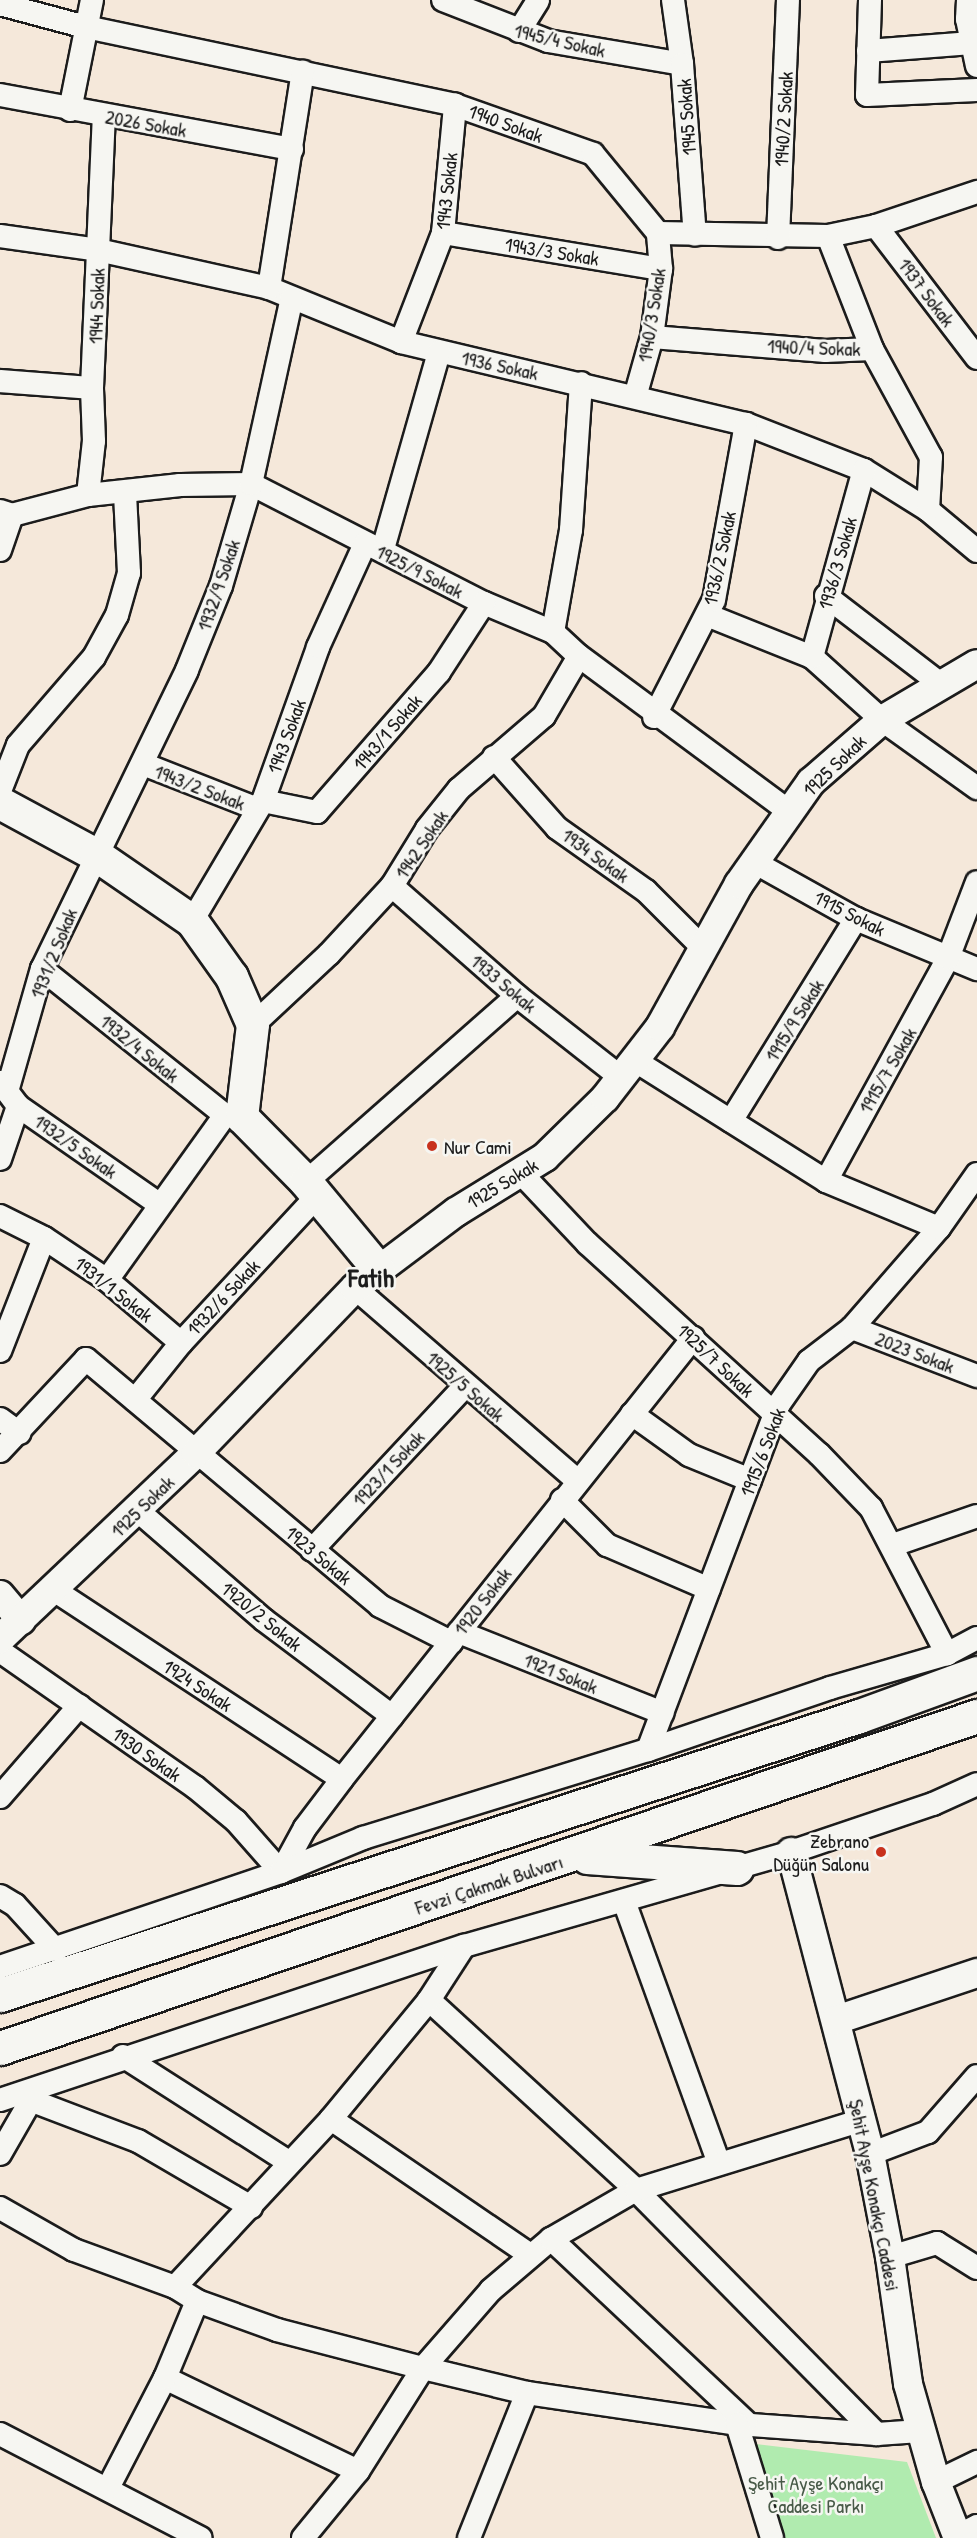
<!DOCTYPE html>
<meta charset="utf-8">
<style>
body{margin:0}
#map{position:relative;width:977px;height:2538px;overflow:hidden;background:#f5e8da;font-family:"Patrick Hand",sans-serif}
div>[style]{position:absolute}
[style*='--x']{left:calc(var(--x)*1px);top:calc(var(--y)*1px);width:calc(var(--w)*1px);rotate:calc(var(--a)*1deg)}
.green>*{inset:0;background:#b0ebaf}
.roads{filter:drop-shadow(2px 0 #1c1c1c) drop-shadow(-2px 0 #1c1c1c) drop-shadow(0 2px #1c1c1c) drop-shadow(0 -2px #1c1c1c)}
.minor>*{height:22px;margin:-11px;padding:0 11px;transform-origin:11px;border-radius:11px;background:#f6f6f2}
.tertiary>*{height:28px;margin:-14px;padding:0 14px;transform-origin:14px;border-radius:14px;background:#f6f6f2}
.secondary>*{height:32px;margin:-16px;padding:0 16px;transform-origin:16px;border-radius:16px;background:#f6f6f2}
.primary>*{height:33px;margin:-16.5px;padding:0 16.5px;transform-origin:16.5px;border-radius:16.5px;background:#f6f6f2}
.dots>*{width:16px;height:16px;translate:-50% -50%;box-sizing:border-box;border:3px solid #f6f6f2;border-radius:50%}
span{translate:-50% -50%;white-space:nowrap;text-align:center;line-height:1.15;-webkit-text-stroke:5px #f6f6f2;paint-order:stroke}
.street-label{font-size:20px;color:#1c1c1c}
.poi-label{font-size:20px;color:#1c1c1c}
.left{translate:0 -50%;text-align:left}
.right{translate:-100% -50%;text-align:right}
.park-label{font-size:20px;color:#485a48}
.district-label{font-size:26px;color:#1c1c1c;font-weight:700}
</style>
<div id="map">
<div class="green">
<i style="clip-path:polygon(756px 2444px,907px 2462px,936px 2538px,782px 2538px)"></i>
</div>
<div class="roads">
<div class="minor">
<i style="--x:443;--y:0;--w:113;--a:21.3"></i>
<i style="--x:548;--y:41;--w:136;--a:9.7"></i>
<i style="--x:673;--y:0;--w:65;--a:82"></i>
<i style="--x:682;--y:64;--w:171;--a:85.7"></i>
<i style="--x:870;--y:0;--w:95;--a:91.8"></i>
<i style="--x:867;--y:95;--w:110;--a:-2.6"></i>
<i style="--x:968;--y:0;--w:19;--a:93"></i>
<i style="--x:967;--y:19;--w:48;--a:78"></i>
<i style="--x:0;--y:4;--w:89;--a:15"></i>
<i style="--x:86;--y:27;--w:377;--a:11.9"></i>
<i style="--x:455;--y:105;--w:146;--a:19.5"></i>
<i style="--x:593;--y:154;--w:102;--a:50.6"></i>
<i style="--x:658;--y:233;--w:170;--a:1"></i>
<i style="--x:828;--y:236;--w:49;--a:-11.8"></i>
<i style="--x:876;--y:226;--w:107;--a:-18.6"></i>
<i style="--x:519;--y:31;--w:36;--a:-58"></i>
<i style="--x:868;--y:51;--w:104;--a:-4.4"></i>
<i style="--x:0;--y:95;--w:297;--a:10.5"></i>
<i style="--x:70;--y:110;--w:112;--a:-78.7"></i>
<i style="--x:876;--y:226;--w:166;--a:52.6"></i>
<i style="--x:443;--y:233;--w:221;--a:9.4"></i>
<i style="--x:0;--y:236;--w:99;--a:8.1"></i>
<i style="--x:98;--y:250;--w:175;--a:12.5"></i>
<i style="--x:269;--y:288;--w:143;--a:22.2"></i>
<i style="--x:401;--y:342;--w:355;--a:13.4"></i>
<i style="--x:746;--y:424;--w:127;--a:21.3"></i>
<i style="--x:864;--y:470;--w:75;--a:32"></i>
<i style="--x:928;--y:510;--w:64;--a:39.9"></i>
<i style="--x:828;--y:236;--w:121;--a:68.7"></i>
<i style="--x:778;--y:238;--w:238;--a:-87.6"></i>
<i style="--x:269;--y:288;--w:219;--a:-81.1"></i>
<i style="--x:652;--y:337;--w:174;--a:4.6"></i>
<i style="--x:825;--y:351;--w:47;--a:-2.4"></i>
<i style="--x:872;--y:349;--w:123;--a:61.4"></i>
<i style="--x:931;--y:457;--w:53;--a:93.2"></i>
<i style="--x:401;--y:342;--w:117;--a:-68.9"></i>
<i style="--x:443;--y:233;--w:129;--a:-84.6"></i>
<i style="--x:0;--y:381;--w:92;--a:4.4"></i>
<i style="--x:635;--y:397;--w:62;--a:-74.2"></i>
<i style="--x:652;--y:337;--w:69;--a:-82.5"></i>
<i style="--x:661;--y:269;--w:36;--a:-95"></i>
<i style="--x:88;--y:495;--w:54;--a:-83.7"></i>
<i style="--x:94;--y:441;--w:53;--a:-92.2"></i>
<i style="--x:92;--y:388;--w:272;--a:-87.5"></i>
<i style="--x:0;--y:511;--w:13;--a:18"></i>
<i style="--x:12;--y:515;--w:79;--a:-14.7"></i>
<i style="--x:88;--y:495;--w:93;--a:-6.2"></i>
<i style="--x:180;--y:485;--w:71;--a:-0.8"></i>
<i style="--x:251;--y:484;--w:262;--a:27.1"></i>
<i style="--x:484;--y:603;--w:75;--a:22.8"></i>
<i style="--x:553;--y:632;--w:35;--a:43"></i>
<i style="--x:579;--y:656;--w:262;--a:36.5"></i>
<i style="--x:383;--y:549;--w:205;--a:-74.1"></i>
<i style="--x:0;--y:550;--w:37;--a:-71"></i>
<i style="--x:826;--y:596;--w:146;--a:37.5"></i>
<i style="--x:707;--y:615;--w:113;--a:21.8"></i>
<i style="--x:812;--y:657;--w:94;--a:42"></i>
<i style="--x:882;--y:720;--w:117;--a:35.6"></i>
<i style="--x:553;--y:632;--w:104;--a:-80"></i>
<i style="--x:571;--y:530;--w:147;--a:-86.1"></i>
<i style="--x:812;--y:657;--w:194;--a:-74.5"></i>
<i style="--x:654;--y:717;--w:131;--a:-62.9"></i>
<i style="--x:714;--y:600;--w:179;--a:-79.7"></i>
<i style="--x:494;--y:757;--w:95;--a:48.4"></i>
<i style="--x:557;--y:828;--w:109;--a:35.3"></i>
<i style="--x:646;--y:891;--w:81;--a:45"></i>
<i style="--x:143;--y:764;--w:123;--a:21.4"></i>
<i style="--x:0;--y:791;--w:49;--a:-68.6"></i>
<i style="--x:18;--y:745;--w:116;--a:-49.2"></i>
<i style="--x:94;--y:657;--w:48;--a:-61.3"></i>
<i style="--x:117;--y:615;--w:44;--a:-74.1"></i>
<i style="--x:129;--y:573;--w:80;--a:-92.9"></i>
<i style="--x:263;--y:801;--w:55;--a:11.5"></i>
<i style="--x:317;--y:812;--w:186;--a:-48.9"></i>
<i style="--x:439;--y:672;--w:82;--a:-56.9"></i>
<i style="--x:754;--y:862;--w:117;--a:29.2"></i>
<i style="--x:856;--y:919;--w:131;--a:22.5"></i>
<i style="--x:392;--y:886;--w:167;--a:41.3"></i>
<i style="--x:517;--y:996;--w:130;--a:38.1"></i>
<i style="--x:192;--y:921;--w:139;--a:-59.4"></i>
<i style="--x:263;--y:801;--w:164;--a:-70.3"></i>
<i style="--x:318;--y:647;--w:113;--a:-65.5"></i>
<i style="--x:42;--y:969;--w:234;--a:38.6"></i>
<i style="--x:225;--y:1115;--w:17;--a:7"></i>
<i style="--x:253;--y:1025;--w:104;--a:-43.1"></i>
<i style="--x:329;--y:954;--w:93;--a:-47.2"></i>
<i style="--x:392;--y:886;--w:67;--a:-58.4"></i>
<i style="--x:427;--y:829;--w:51;--a:-51.3"></i>
<i style="--x:459;--y:789;--w:112;--a:-40.7"></i>
<i style="--x:544;--y:716;--w:69;--a:-59.7"></i>
<i style="--x:634;--y:1060;--w:227;--a:32.2"></i>
<i style="--x:826;--y:1181;--w:122;--a:22.6"></i>
<i style="--x:0;--y:1082;--w:30;--a:53"></i>
<i style="--x:18;--y:1106;--w:172;--a:34.8"></i>
<i style="--x:8;--y:1088;--w:124;--a:-74.1"></i>
<i style="--x:42;--y:969;--w:332;--a:-64.1"></i>
<i style="--x:187;--y:670;--w:91;--a:-68"></i>
<i style="--x:221;--y:586;--w:106;--a:-73.6"></i>
<i style="--x:251;--y:484;--w:190;--a:-77.6"></i>
<i style="--x:731;--y:1121;--w:238;--a:-58.3"></i>
<i style="--x:0;--y:1159;--w:56;--a:-71.2"></i>
<i style="--x:520;--y:1172;--w:98;--a:46.7"></i>
<i style="--x:587;--y:1243;--w:314;--a:42.3"></i>
<i style="--x:819;--y:1454;--w:75;--a:46.1"></i>
<i style="--x:871;--y:1508;--w:165;--a:62.5"></i>
<i style="--x:826;--y:1181;--w:254;--a:-61.3"></i>
<i style="--x:948;--y:958;--w:81;--a:-69.1"></i>
<i style="--x:306;--y:1182;--w:281;--a:-41.4"></i>
<i style="--x:0;--y:1216;--w:49;--a:26.6"></i>
<i style="--x:44;--y:1238;--w:76;--a:33.7"></i>
<i style="--x:107;--y:1280;--w:97;--a:40.4"></i>
<i style="--x:107;--y:1280;--w:203;--a:-54.4"></i>
<i style="--x:355;--y:1288;--w:295;--a:40.9"></i>
<i style="--x:852;--y:1328;--w:134;--a:21"></i>
<i style="--x:0;--y:1351;--w:121;--a:-68.7"></i>
<i style="--x:135;--y:1400;--w:73;--a:-51.1"></i>
<i style="--x:181;--y:1343;--w:199;--a:-47.2"></i>
<i style="--x:632;--y:1414;--w:70;--a:35.7"></i>
<i style="--x:689;--y:1455;--w:66;--a:22.3"></i>
<i style="--x:0;--y:1419;--w:24;--a:36"></i>
<i style="--x:0;--y:1451;--w:126;--a:-46.9"></i>
<i style="--x:86;--y:1359;--w:384;--a:40"></i>
<i style="--x:380;--y:1606;--w:80;--a:26.9"></i>
<i style="--x:562;--y:1500;--w:64;--a:45"></i>
<i style="--x:607;--y:1545;--w:111;--a:23.3"></i>
<i style="--x:137;--y:1510;--w:168;--a:40.9"></i>
<i style="--x:264;--y:1620;--w:160;--a:36.9"></i>
<i style="--x:893;--y:1545;--w:89;--a:-19"></i>
<i style="--x:312;--y:1550;--w:224;--a:-47"></i>
<i style="--x:54;--y:1590;--w:344;--a:33.3"></i>
<i style="--x:459;--y:1632;--w:219;--a:21.7"></i>
<i style="--x:0;--y:1651;--w:238;--a:34.9"></i>
<i style="--x:195;--y:1787;--w:53;--a:39.7"></i>
<i style="--x:236;--y:1821;--w:68;--a:48.6"></i>
<i style="--x:281;--y:1872;--w:50;--a:-61.4"></i>
<i style="--x:305;--y:1828;--w:61;--a:-52.9"></i>
<i style="--x:342;--y:1779;--w:564;--a:-51.48"></i>
<i style="--x:648;--y:1750;--w:370;--a:-69.3"></i>
<i style="--x:779;--y:1404;--w:52;--a:-55.1"></i>
<i style="--x:809;--y:1361;--w:54;--a:-37.5"></i>
<i style="--x:852;--y:1328;--w:133;--a:-49"></i>
<i style="--x:939;--y:1228;--w:66;--a:-54.9"></i>
<i style="--x:0;--y:1797;--w:121;--a:-49"></i>
<i style="--x:0;--y:1896;--w:17;--a:31"></i>
<i style="--x:15;--y:1905;--w:61;--a:47.7"></i>
<i style="--x:624;--y:1901;--w:279;--a:70.1"></i>
<i style="--x:0;--y:1967;--w:297;--a:-18.7"></i>
<i style="--x:281;--y:1872;--w:89;--a:-22.5"></i>
<i style="--x:363;--y:1838;--w:298;--a:-17.2"></i>
<i style="--x:648;--y:1750;--w:192;--a:-18.8"></i>
<i style="--x:830;--y:1688;--w:122;--a:-16.2"></i>
<i style="--x:947;--y:1654;--w:34;--a:-28"></i>
<i style="--x:429;--y:2000;--w:281;--a:42.5"></i>
<i style="--x:636;--y:2190;--w:343;--a:45.4"></i>
<i style="--x:123;--y:2056;--w:198;--a:32.6"></i>
<i style="--x:0;--y:2100;--w:489;--a:-18.4"></i>
<i style="--x:464;--y:1946;--w:340;--a:-16"></i>
<i style="--x:791;--y:1852;--w:150;--a:-18.7"></i>
<i style="--x:933;--y:1804;--w:48;--a:-24.4"></i>
<i style="--x:30;--y:2100;--w:116;--a:20.8"></i>
<i style="--x:138;--y:2141;--w:131;--a:30.3"></i>
<i style="--x:331;--y:2119;--w:241;--a:34.3"></i>
<i style="--x:0;--y:2154;--w:76;--a:-60.1"></i>
<i style="--x:870;--y:2154;--w:62;--a:-20.8"></i>
<i style="--x:928;--y:2132;--w:74;--a:-48.8"></i>
<i style="--x:0;--y:2208;--w:85;--a:29.6"></i>
<i style="--x:74;--y:2250;--w:108;--a:20.1"></i>
<i style="--x:175;--y:2287;--w:26;--a:32"></i>
<i style="--x:197;--y:2301;--w:85;--a:19.9"></i>
<i style="--x:277;--y:2330;--w:151;--a:14.6"></i>
<i style="--x:423;--y:2368;--w:107;--a:13.5"></i>
<i style="--x:527;--y:2393;--w:212;--a:8.4"></i>
<i style="--x:737;--y:2424;--w:140;--a:4.1"></i>
<i style="--x:877;--y:2434;--w:43;--a:-4"></i>
<i style="--x:551;--y:2239;--w:267;--a:43.2"></i>
<i style="--x:890;--y:2257;--w:49;--a:-16.6"></i>
<i style="--x:937;--y:2243;--w:47;--a:32"></i>
<i style="--x:175;--y:2287;--w:229;--a:-47.1"></i>
<i style="--x:331;--y:2119;--w:154;--a:-50.5"></i>
<i style="--x:429;--y:2000;--w:64;--a:-57.1"></i>
<i style="--x:165;--y:2378;--w:214;--a:25.7"></i>
<i style="--x:737;--y:2424;--w:119;--a:72.9"></i>
<i style="--x:0;--y:2434;--w:226;--a:27.4"></i>
<i style="--x:936;--y:2482;--w:46;--a:-26"></i>
<i style="--x:108;--y:2488;--w:124;--a:-62.6"></i>
<i style="--x:165;--y:2378;--w:83;--a:-67.4"></i>
<i style="--x:958;--y:2536;--w:21;--a:-28"></i>
<i style="--x:303;--y:2538;--w:87;--a:-50.6"></i>
<i style="--x:358;--y:2471;--w:122;--a:-57.7"></i>
<i style="--x:423;--y:2368;--w:103;--a:-48.9"></i>
<i style="--x:491;--y:2290;--w:79;--a:-40.4"></i>
<i style="--x:551;--y:2239;--w:98;--a:-30"></i>
<i style="--x:636;--y:2190;--w:237;--a:-17.2"></i>
<i style="--x:469;--y:2538;--w:156;--a:-68.2"></i>
</div>
<div class="tertiary">
<i style="--x:0;--y:1595;--w:33;--a:50"></i>
<i style="--x:0;--y:1639;--w:270;--a:-43.5"></i>
<i style="--x:196;--y:1453;--w:229;--a:-46.1"></i>
<i style="--x:355;--y:1288;--w:126;--a:-37"></i>
<i style="--x:456;--y:1212;--w:105;--a:-31.7"></i>
<i style="--x:545;--y:1157;--w:84;--a:-44.5"></i>
<i style="--x:605;--y:1098;--w:90;--a:-52.2"></i>
<i style="--x:660;--y:1027;--w:163;--a:-61.1"></i>
<i style="--x:739;--y:884;--w:125;--a:-54.8"></i>
<i style="--x:811;--y:782;--w:94;--a:-41.1"></i>
<i style="--x:882;--y:720;--w:110;--a:-30.5"></i>
<i style="--x:791;--y:1852;--w:312;--a:75.3"></i>
<i style="--x:870;--y:2154;--w:105;--a:79"></i>
<i style="--x:890;--y:2257;--w:128;--a:81.9"></i>
<i style="--x:908;--y:2384;--w:102;--a:74.1"></i>
<i style="--x:936;--y:2482;--w:60;--a:68.6"></i>
<i style="--x:836;--y:2020;--w:149;--a:-18.4"></i>
</div>
<div class="secondary">
<i style="--x:0;--y:803;--w:109;--a:28.4"></i>
<i style="--x:96;--y:855;--w:116;--a:34.5"></i>
<i style="--x:192;--y:921;--w:69;--a:54.5"></i>
<i style="--x:232;--y:977;--w:52;--a:66.4"></i>
<i style="--x:253;--y:1025;--w:93;--a:96.8"></i>
<i style="--x:242;--y:1117;--w:91;--a:45.4"></i>
<i style="--x:306;--y:1182;--w:114;--a:50.3"></i>
</div>
<div class="primary">
<i style="--x:587;--y:1857;--w:150;--a:4.2"></i>
<i style="--x:0;--y:1995;--w:903;--a:-17.99"></i>
<i style="--x:859;--y:1716;--w:126;--a:-20"></i>
<i style="--x:0;--y:2048;--w:1032;--a:-18.77"></i>
</div>
</div>
<div class="dots">
<i style="left:432px;top:1146px;background:#c8321e"></i>
<i style="left:881px;top:1852px;background:#c8321e"></i>
</div>
<div class="street-label">
<span style="left:560px;top:40px;rotate:13deg">1945/4 Sokak</span>
<span style="left:686px;top:117px;rotate:-94deg">1945 Sokak</span>
<span style="left:783px;top:119px;rotate:-87deg">1940/2 Sokak</span>
<span style="left:146px;top:123px;rotate:10deg">2026 Sokak</span>
<span style="left:506px;top:123px;rotate:20deg">1940 Sokak</span>
<span style="left:446px;top:191px;rotate:-84deg">1943 Sokak</span>
<span style="left:552px;top:251px;rotate:9deg">1943/3 Sokak</span>
<span style="left:927px;top:292px;rotate:53deg">1937 Sokak</span>
<span style="left:96px;top:306px;rotate:-88deg">1944 Sokak</span>
<span style="left:651px;top:315px;rotate:-81deg">1940/3 Sokak</span>
<span style="left:814px;top:347px;rotate:2deg">1940/4 Sokak</span>
<span style="left:500px;top:365px;rotate:12deg">1936 Sokak</span>
<span style="left:719px;top:558px;rotate:-78deg">1936/2 Sokak</span>
<span style="left:837px;top:563px;rotate:-74deg">1936/3 Sokak</span>
<span style="left:420px;top:571px;rotate:27deg">1925/9 Sokak</span>
<span style="left:218px;top:585px;rotate:-71deg">1932/9 Sokak</span>
<span style="left:387px;top:732px;rotate:-49deg">1943/1 Sokak</span>
<span style="left:286px;top:736px;rotate:-70deg">1943 Sokak</span>
<span style="left:834px;top:765px;rotate:-44deg">1925 Sokak</span>
<span style="left:200px;top:787px;rotate:21deg">1943/2 Sokak</span>
<span style="left:421px;top:844px;rotate:-56deg">1942 Sokak</span>
<span style="left:596px;top:855px;rotate:36deg">1934 Sokak</span>
<span style="left:850px;top:913px;rotate:27deg">1915 Sokak</span>
<span style="left:53px;top:953px;rotate:-68deg">1931/2 Sokak</span>
<span style="left:504px;top:983px;rotate:40deg">1933 Sokak</span>
<span style="left:794px;top:1020px;rotate:-58deg">1915/9 Sokak</span>
<span style="left:140px;top:1048px;rotate:39deg">1932/4 Sokak</span>
<span style="left:887px;top:1070px;rotate:-60deg">1915/7 Sokak</span>
<span style="left:76px;top:1146px;rotate:35deg">1932/5 Sokak</span>
<span style="left:502px;top:1183px;rotate:-31deg">1925 Sokak</span>
<span style="left:114px;top:1289px;rotate:38deg">1931/1 Sokak</span>
<span style="left:223px;top:1297px;rotate:-47deg">1932/6 Sokak</span>
<span style="left:915px;top:1352px;rotate:21deg">2023 Sokak</span>
<span style="left:716px;top:1360px;rotate:43deg">1925/7 Sokak</span>
<span style="left:466px;top:1386px;rotate:41deg">1925/5 Sokak</span>
<span style="left:762px;top:1452px;rotate:-69deg">1915/6 Sokak</span>
<span style="left:388px;top:1468px;rotate:-47deg">1923/1 Sokak</span>
<span style="left:142px;top:1506px;rotate:-44deg">1925 Sokak</span>
<span style="left:319px;top:1555px;rotate:40deg">1923 Sokak</span>
<span style="left:482px;top:1601px;rotate:-52deg">1920 Sokak</span>
<span style="left:262px;top:1616px;rotate:39deg">1920/2 Sokak</span>
<span style="left:561px;top:1673px;rotate:22deg">1921 Sokak</span>
<span style="left:198px;top:1685px;rotate:33deg">1924 Sokak</span>
<span style="left:147px;top:1754px;rotate:35deg">1930 Sokak</span>
<span style="left:489px;top:1884px;rotate:-18deg">Fevzi Çakmak Bulvarı</span>
<span style="left:875px;top:2195px;rotate:79deg">Şehit Ayşe Konakçı Caddesi</span>
</div>
<div class="poi-label">
<span class="left" style="left:444px;top:1146px">Nur Cami</span>
<span class="right" style="left:869px;top:1852px">Zebrano<br>Düğün Salonu</span>
</div>
<div class="park-label">
<span style="left:816px;top:2494px">Şehit Ayşe Konakçı<br>Caddesi Parkı</span>
</div>
<div class="district-label">
<span style="left:371px;top:1278px">Fatih</span>
</div>
</div>
